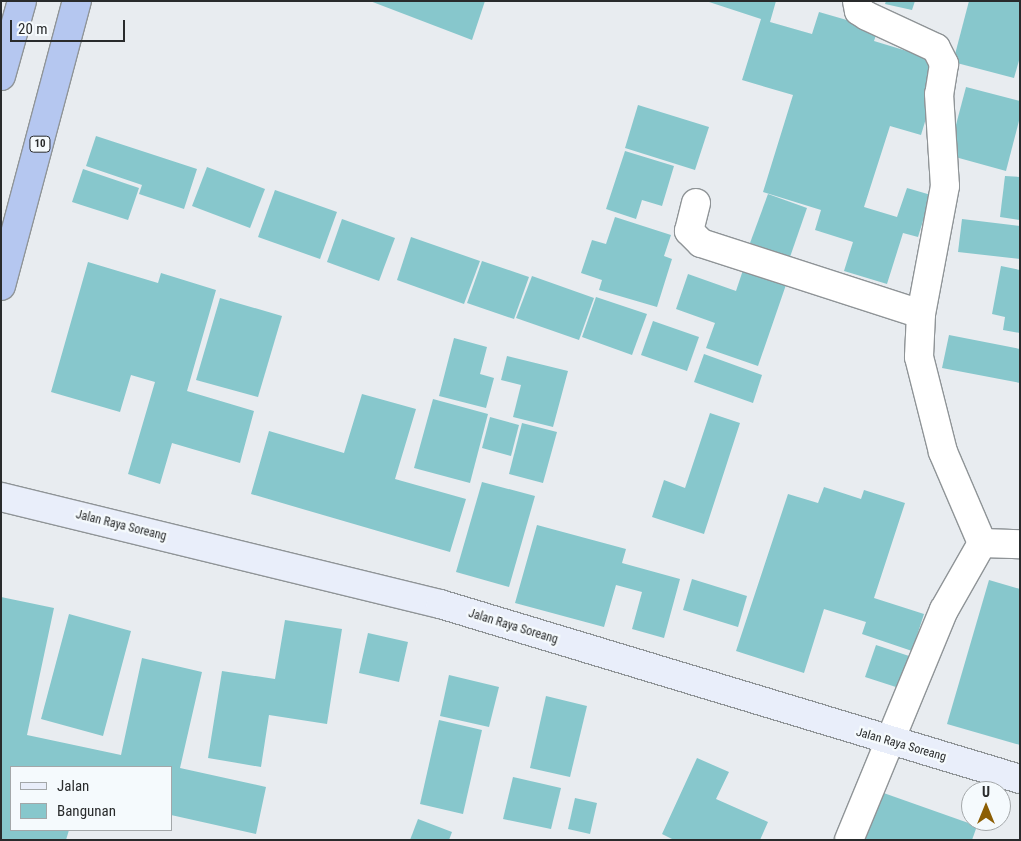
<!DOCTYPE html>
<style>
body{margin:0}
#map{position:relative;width:1021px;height:841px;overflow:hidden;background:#e8ecf0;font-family:"Roboto Condensed",sans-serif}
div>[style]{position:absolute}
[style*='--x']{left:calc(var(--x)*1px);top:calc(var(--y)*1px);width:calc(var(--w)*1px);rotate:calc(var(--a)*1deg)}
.building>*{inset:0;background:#87c7cc}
.roads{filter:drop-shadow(1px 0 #8f9497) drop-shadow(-1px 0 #8f9497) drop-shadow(0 1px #8f9497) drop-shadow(0 -1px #8f9497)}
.street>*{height:28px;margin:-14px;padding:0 14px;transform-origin:14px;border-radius:14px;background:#fff}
.secondary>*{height:28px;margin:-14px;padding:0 14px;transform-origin:14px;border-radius:14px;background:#e9eefa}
.highway>*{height:28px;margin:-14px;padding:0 14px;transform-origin:14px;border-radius:14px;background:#b5c7f0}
span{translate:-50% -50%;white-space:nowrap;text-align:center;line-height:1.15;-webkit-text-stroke:4.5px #f5fafd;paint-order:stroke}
.shield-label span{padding:1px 4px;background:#f5fafd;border:1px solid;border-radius:4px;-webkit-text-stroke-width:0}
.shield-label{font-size:11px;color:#292b2c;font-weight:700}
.street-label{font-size:12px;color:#292b2c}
.frame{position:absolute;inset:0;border:2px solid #292b2c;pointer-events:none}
.legend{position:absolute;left:10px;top:766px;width:162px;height:65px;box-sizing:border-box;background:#f5fafd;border:1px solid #a3a7a9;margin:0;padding:6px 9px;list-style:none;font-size:15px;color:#292b2c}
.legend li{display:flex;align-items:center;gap:10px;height:25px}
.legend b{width:25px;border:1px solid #a3a7a9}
.north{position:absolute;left:961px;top:781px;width:50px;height:50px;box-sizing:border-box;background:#f5fafd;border:1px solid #a3a7a9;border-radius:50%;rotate:0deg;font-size:14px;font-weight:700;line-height:20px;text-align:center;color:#292b2c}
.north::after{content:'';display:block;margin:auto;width:18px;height:22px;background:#8c5e04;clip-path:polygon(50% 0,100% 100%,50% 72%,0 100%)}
.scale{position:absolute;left:10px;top:20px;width:115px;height:22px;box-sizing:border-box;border:2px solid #292b2c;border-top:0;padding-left:6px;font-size:15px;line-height:18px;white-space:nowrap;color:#292b2c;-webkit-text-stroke:4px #f5fafd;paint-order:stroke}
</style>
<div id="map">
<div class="building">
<i style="clip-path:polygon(370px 1px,485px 1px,472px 40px)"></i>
<i style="clip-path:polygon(706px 1px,776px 1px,770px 22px,812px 34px,819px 12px,878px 29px,874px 41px,943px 62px,921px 135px,890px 126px,864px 207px,897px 217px,907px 188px,931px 195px,918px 237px,903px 233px,887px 284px,844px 271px,853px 242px,815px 230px,821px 210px,763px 192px,793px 95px,742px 80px,761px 19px)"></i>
<i style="clip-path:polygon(886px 1px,915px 1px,912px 10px,885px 4px)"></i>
<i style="clip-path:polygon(969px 1px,1020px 1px,1020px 57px,1014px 78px,953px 62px)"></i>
<i style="clip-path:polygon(966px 87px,1020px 101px,1020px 117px,1006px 171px,948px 155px)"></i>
<i style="clip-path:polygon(638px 105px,709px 127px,695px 170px,625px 148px)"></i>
<i style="clip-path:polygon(96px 136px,197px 169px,184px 209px,139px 194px,142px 185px,86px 166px)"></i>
<i style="clip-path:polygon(625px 151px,674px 166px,662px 206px,642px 200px,636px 219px,606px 209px)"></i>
<i style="clip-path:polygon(207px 167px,265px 189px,250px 228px,192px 206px)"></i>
<i style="clip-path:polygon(83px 169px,139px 188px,128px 220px,72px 202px)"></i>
<i style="clip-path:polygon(1005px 176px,1020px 177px,1020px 220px,1000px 217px)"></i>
<i style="clip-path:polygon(275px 190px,337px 212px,320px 259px,258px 237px)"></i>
<i style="clip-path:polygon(768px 194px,807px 208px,790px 257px,750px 243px)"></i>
<i style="clip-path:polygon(615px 217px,671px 235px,664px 256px,672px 259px,657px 307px,599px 290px,602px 280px,581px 273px,592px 240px,606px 244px)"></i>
<i style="clip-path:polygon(342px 219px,395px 238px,379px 281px,327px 262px)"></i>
<i style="clip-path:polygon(962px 219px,1020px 226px,1020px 259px,958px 252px)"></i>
<i style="clip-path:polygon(411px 237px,480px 261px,464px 304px,397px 280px)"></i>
<i style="clip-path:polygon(482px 261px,529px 277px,514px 319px,467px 303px)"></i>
<i style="clip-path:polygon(88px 262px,158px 283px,161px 273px,216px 290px,187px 391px,254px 411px,240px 463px,172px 443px,160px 484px,128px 474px,155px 382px,131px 375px,120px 412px,51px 392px)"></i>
<i style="clip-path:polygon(745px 264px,788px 279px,758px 366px,706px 348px,715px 323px,676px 309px,688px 274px,736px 291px)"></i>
<i style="clip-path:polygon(1001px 266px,1020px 270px,1020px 333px,1003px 330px,1005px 317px,992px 314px)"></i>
<i style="clip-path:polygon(532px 276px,594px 298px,579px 340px,516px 318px)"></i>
<i style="clip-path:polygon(596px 297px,647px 314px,632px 355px,582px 337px)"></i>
<i style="clip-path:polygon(220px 298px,282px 316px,258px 397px,196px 380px)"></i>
<i style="clip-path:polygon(653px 321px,699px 337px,687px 371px,641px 355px)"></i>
<i style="clip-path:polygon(949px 335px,1020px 349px,1020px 383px,942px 368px)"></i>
<i style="clip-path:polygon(454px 338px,487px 347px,480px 374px,494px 378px,486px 408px,439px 396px)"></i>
<i style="clip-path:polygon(704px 354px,762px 375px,753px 403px,694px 382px)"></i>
<i style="clip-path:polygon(507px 356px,568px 371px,553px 427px,513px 417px,521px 385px,501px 380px)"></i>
<i style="clip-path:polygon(362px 394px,416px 409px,395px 479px,466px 499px,450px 552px,251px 494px,269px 431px,344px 453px)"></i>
<i style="clip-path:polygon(433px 399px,488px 414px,470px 483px,414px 468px)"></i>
<i style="clip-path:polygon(710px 413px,740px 423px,704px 534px,652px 517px,664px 480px,685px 488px)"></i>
<i style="clip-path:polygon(490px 417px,519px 425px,511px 456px,482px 448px)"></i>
<i style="clip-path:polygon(522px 423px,557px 432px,543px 483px,509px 474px)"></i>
<i style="clip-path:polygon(482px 482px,535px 496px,509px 587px,456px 572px)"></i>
<i style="clip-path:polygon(824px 487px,861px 499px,864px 490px,905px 503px,874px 598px,924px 614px,912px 651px,862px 634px,866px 622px,824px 609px,804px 673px,736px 651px,788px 494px,818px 503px)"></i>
<i style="clip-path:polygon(537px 525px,626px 549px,622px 563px,680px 579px,664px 638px,632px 629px,642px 592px,616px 585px,604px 627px,515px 603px)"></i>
<i style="clip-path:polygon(692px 579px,747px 596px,738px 627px,683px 610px)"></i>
<i style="clip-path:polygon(989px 580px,1020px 589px,1020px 745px,947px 724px)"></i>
<i style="clip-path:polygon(1px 597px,54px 608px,27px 735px,121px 755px,142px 658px,202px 672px,180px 768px,266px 787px,256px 834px,171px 815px,171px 767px,11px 767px,11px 830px,69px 830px,66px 840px,1px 840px)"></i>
<i style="clip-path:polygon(69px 614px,131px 631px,103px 736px,41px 719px)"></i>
<i style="clip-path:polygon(285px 620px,342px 629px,327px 724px,269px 715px,261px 767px,208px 758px,222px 671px,275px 679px)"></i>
<i style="clip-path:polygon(368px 633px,408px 642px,399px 682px,359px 673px)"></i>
<i style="clip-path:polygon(876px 645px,909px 656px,899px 688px,865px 677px)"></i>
<i style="clip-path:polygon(449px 675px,499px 687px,489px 727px,440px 716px)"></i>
<i style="clip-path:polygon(546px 696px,587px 706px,570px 777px,530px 768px)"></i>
<i style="clip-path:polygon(439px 720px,482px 730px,463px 814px,420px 804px)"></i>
<i style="clip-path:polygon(697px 758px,729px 772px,716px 799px,768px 822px,760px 840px,674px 840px,662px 834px)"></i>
<i style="clip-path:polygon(513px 777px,561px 788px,551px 829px,503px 819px)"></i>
<i style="clip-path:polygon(878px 791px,977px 826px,972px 840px,861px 840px)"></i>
<i style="clip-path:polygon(575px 798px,597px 803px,590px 834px,568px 829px)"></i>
<i style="clip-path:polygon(418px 819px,452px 832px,449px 840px,410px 840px)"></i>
</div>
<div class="roads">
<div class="street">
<i style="--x:857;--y:1;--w:10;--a:79"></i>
<i style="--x:859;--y:11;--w:9;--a:32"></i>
<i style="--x:867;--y:16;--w:76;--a:24.9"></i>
<i style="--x:936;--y:48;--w:18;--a:63"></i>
<i style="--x:944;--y:64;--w:30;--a:99"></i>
<i style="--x:939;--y:94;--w:92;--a:86.3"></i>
<i style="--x:945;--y:186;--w:130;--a:100.6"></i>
<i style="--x:921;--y:314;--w:43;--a:92.7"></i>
<i style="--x:919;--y:357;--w:98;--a:75.8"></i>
<i style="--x:943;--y:452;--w:99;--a:66.8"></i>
<i style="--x:696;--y:203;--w:29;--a:104"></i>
<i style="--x:689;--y:231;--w:17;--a:45"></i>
<i style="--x:701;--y:243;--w:231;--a:17.9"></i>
<i style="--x:849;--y:840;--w:249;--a:-67.6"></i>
<i style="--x:944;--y:610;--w:77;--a:-60.4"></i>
<i style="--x:982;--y:543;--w:38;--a:2"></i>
</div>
<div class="secondary">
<i style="--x:1;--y:497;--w:452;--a:13.7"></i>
<i style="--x:440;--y:604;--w:606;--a:16.79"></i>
</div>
<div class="highway">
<i style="--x:1;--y:76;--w:78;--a:-74.4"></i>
<i style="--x:1;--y:286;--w:295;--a:-75.1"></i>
</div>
</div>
<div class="shield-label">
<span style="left:40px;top:144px">10</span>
</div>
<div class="street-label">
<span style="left:121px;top:526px;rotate:14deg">Jalan Raya Soreang</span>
<span style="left:513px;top:627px;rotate:17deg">Jalan Raya Soreang</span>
<span style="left:901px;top:745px;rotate:16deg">Jalan Raya Soreang</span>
</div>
<div class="frame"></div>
<ul class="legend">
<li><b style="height:6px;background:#e9eefa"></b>Jalan</li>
<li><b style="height:14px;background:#87c7cc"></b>Bangunan</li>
</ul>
<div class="north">U</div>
<div class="scale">20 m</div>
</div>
